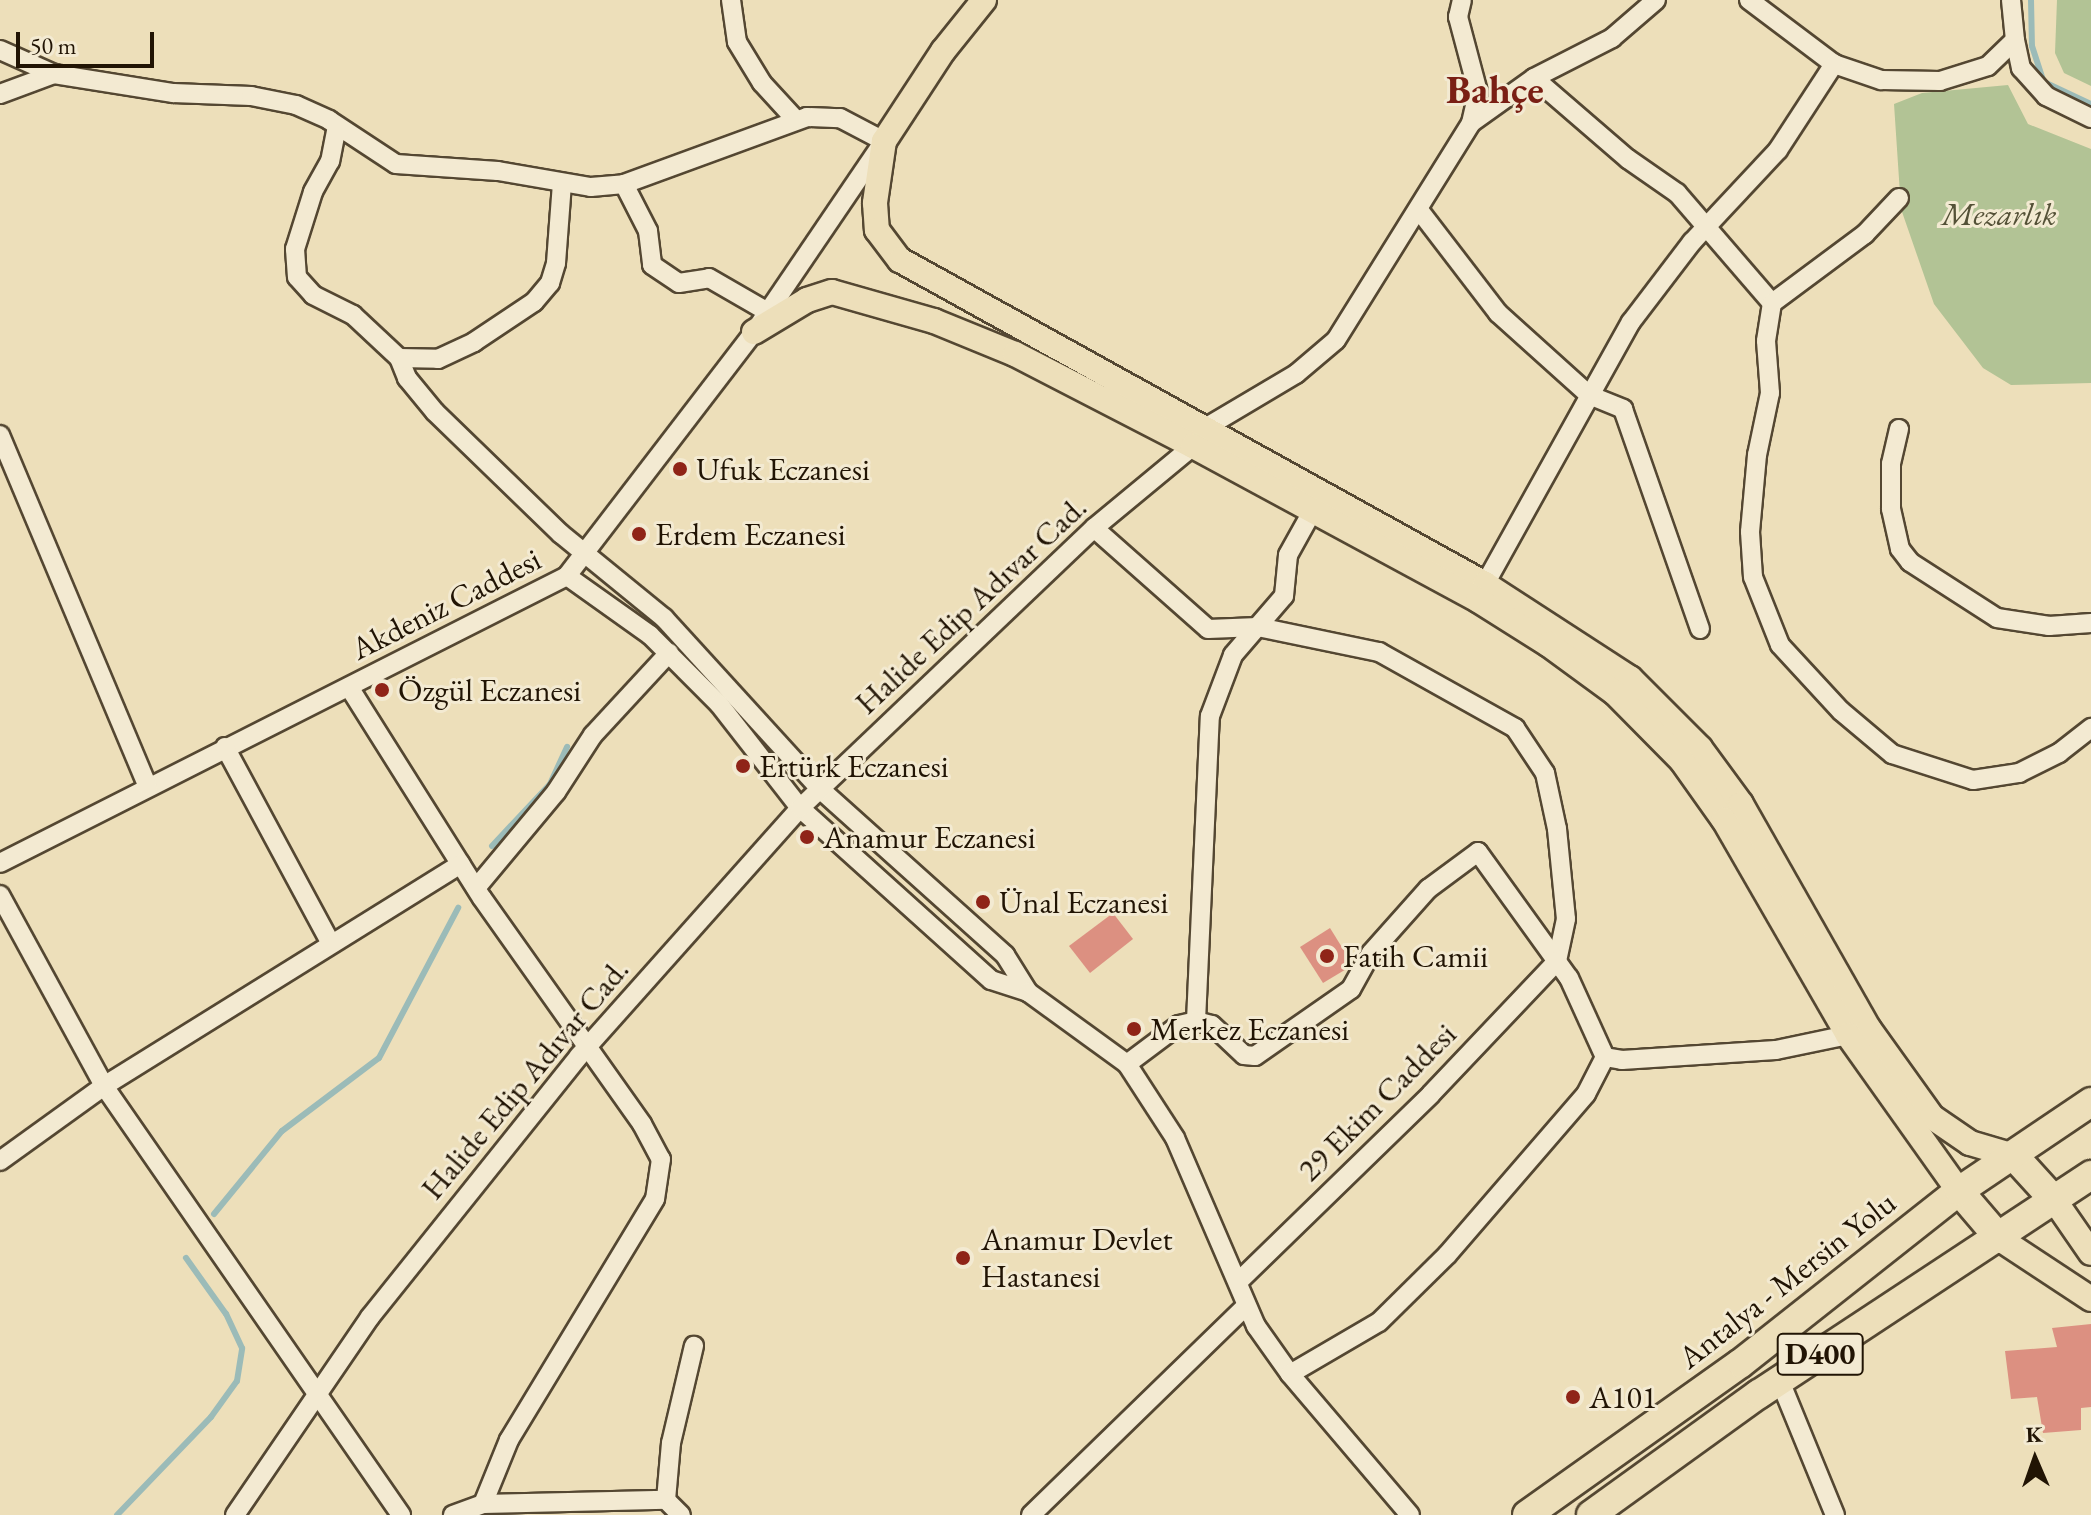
<!DOCTYPE html>
<meta charset="utf-8">
<style>
body{margin:0}
#map{position:relative;width:2091px;height:1515px;overflow:hidden;background:#eddfba;font-family:"EB Garamond",serif}
div>[style]{position:absolute}
[style*='--x']{left:calc(var(--x)*1px);top:calc(var(--y)*1px);width:calc(var(--w)*1px);rotate:calc(var(--a)*1deg)}
.green>*{inset:0;background:#b2c395}
.stream>*{height:6px;margin:-3px;padding:0 3px;transform-origin:3px;border-radius:3px;background:#9bbbb8}
.building>*{inset:0;background:#dc9081}
.roads{filter:drop-shadow(2px 0 #544732) drop-shadow(-2px 0 #544732) drop-shadow(0 2px #544732) drop-shadow(0 -2px #544732)}
.minor>*{height:18px;margin:-9px;padding:0 9px;transform-origin:9px;border-radius:9px;background:#f3ead2}
.major>*{height:24px;margin:-12px;padding:0 12px;transform-origin:12px;border-radius:12px;background:#eddfba}
.highway>*{height:28px;margin:-14px;padding:0 14px;transform-origin:14px;border-radius:14px;background:#eddfba}
.dots>*{width:22px;height:22px;translate:-50% -50%;box-sizing:border-box;border:4px solid #f3ead2;border-radius:50%}
span{translate:-50% -50%;white-space:nowrap;text-align:center;line-height:1.15;-webkit-text-stroke:6px #f3ead2;paint-order:stroke}
.shield-label span{padding:2px 6px;background:#f3ead2;border:2px solid;border-radius:6px;-webkit-text-stroke-width:0}
.shield-label{font-size:30px;color:#211404;font-weight:700}
.park-label{font-size:32px;color:#545137;font-style:italic}
.poi-label{font-size:32px;color:#211404}
.left{translate:0 -50%;text-align:left}
.street-label{font-size:32px;color:#211404}
.district-label{font-size:40px;color:#7a1f14;font-weight:700}
.north{position:absolute;left:1995px;top:1419px;width:80px;height:80px;-webkit-text-stroke:6px #f3ead2;paint-order:stroke;rotate:358deg;font-size:22px;font-weight:700;line-height:32px;text-align:center;color:#211404}
.north::after{content:'';display:block;margin:auto;width:28px;height:36px;background:#211404;clip-path:polygon(50% 0,100% 100%,50% 72%,0 100%)}
.scale{position:absolute;left:16px;top:32px;width:138px;height:36px;box-sizing:border-box;border:4px solid #211404;border-top:0;padding-left:10px;font-size:24px;line-height:28px;white-space:nowrap;color:#211404;-webkit-text-stroke:6px #f3ead2;paint-order:stroke}
</style>
<div id="map">
<div class="green">
<i style="clip-path:polygon(2057px 0,2091px 0,2091px 86px,2064px 73px,2055px 53px)"></i>
<i style="clip-path:polygon(2008px 85px,2028px 124px,2091px 149px,2091px 383px,2011px 385px,1983px 368px,1934px 304px,1901px 209px,1894px 104px,1922px 93px)"></i>
</div>
<div class="stream">
<i style="--x:2031;--y:0;--w:46;--a:88.8"></i>
<i style="--x:2032;--y:46;--w:38;--a:72"></i>
<i style="--x:2044;--y:82;--w:52;--a:25.1"></i>
<i style="--x:492;--y:846;--w:85;--a:-46.9"></i>
<i style="--x:550;--y:784;--w:41;--a:-65.3"></i>
<i style="--x:214;--y:1214;--w:107;--a:-50.7"></i>
<i style="--x:282;--y:1131;--w:121;--a:-37"></i>
<i style="--x:379;--y:1058;--w:170;--a:-62.2"></i>
<i style="--x:117;--y:1515;--w:136;--a:-46.2"></i>
<i style="--x:211;--y:1417;--w:44;--a:-54.2"></i>
<i style="--x:237;--y:1381;--w:33;--a:-81"></i>
<i style="--x:242;--y:1348;--w:38;--a:-115"></i>
<i style="--x:226;--y:1314;--w:69;--a:-125.5"></i>
</div>
<div class="building">
<i style="clip-path:polygon(1113px 913px,1133px 939px,1090px 973px,1069px 946px)"></i>
<i style="clip-path:polygon(1330px 928px,1353px 965px,1323px 983px,1300px 947px)"></i>
<i style="clip-path:polygon(2091px 1324px,2091px 1407px,2081px 1408px,2081px 1430px,2043px 1433px,2037px 1397px,2011px 1399px,2005px 1351px,2057px 1347px,2052px 1328px)"></i>
</div>
<div class="roads">
<div class="minor">
<i style="--x:731;--y:0;--w:42;--a:81.9"></i>
<i style="--x:737;--y:42;--w:48;--a:58.6"></i>
<i style="--x:762;--y:83;--w:50;--a:47.4"></i>
<i style="--x:1749;--y:0;--w:106;--a:37"></i>
<i style="--x:1834;--y:64;--w:50;--a:18.8"></i>
<i style="--x:1881;--y:80;--w:59;--a:1"></i>
<i style="--x:1940;--y:81;--w:50;--a:-17.4"></i>
<i style="--x:1988;--y:66;--w:37;--a:-44"></i>
<i style="--x:2015;--y:40;--w:29;--a:78"></i>
<i style="--x:2021;--y:68;--w:38;--a:48"></i>
<i style="--x:2046;--y:96;--w:50;--a:26.1"></i>
<i style="--x:2011;--y:0;--w:40;--a:84.3"></i>
<i style="--x:0;--y:50;--w:59;--a:24"></i>
<i style="--x:1534;--y:78;--w:124;--a:40.8"></i>
<i style="--x:1628;--y:159;--w:60;--a:34.8"></i>
<i style="--x:1677;--y:193;--w:145;--a:49.2"></i>
<i style="--x:0;--y:94;--w:58;--a:-20.3"></i>
<i style="--x:54;--y:74;--w:121;--a:9.1"></i>
<i style="--x:173;--y:93;--w:78;--a:2.2"></i>
<i style="--x:251;--y:96;--w:46;--a:11.3"></i>
<i style="--x:296;--y:105;--w:36;--a:24"></i>
<i style="--x:329;--y:120;--w:80;--a:33.3"></i>
<i style="--x:396;--y:164;--w:102;--a:3.9"></i>
<i style="--x:498;--y:171;--w:94;--a:9.8"></i>
<i style="--x:591;--y:187;--w:33;--a:-5"></i>
<i style="--x:624;--y:184;--w:195;--a:-20.1"></i>
<i style="--x:807;--y:117;--w:33;--a:2"></i>
<i style="--x:840;--y:118;--w:50;--a:27.6"></i>
<i style="--x:884;--y:141;--w:231;--a:124.2"></i>
<i style="--x:754;--y:332;--w:307;--a:127.5"></i>
<i style="--x:567;--y:576;--w:635;--a:153.15"></i>
<i style="--x:1471;--y:123;--w:77;--a:-35.5"></i>
<i style="--x:1534;--y:78;--w:88;--a:-27.1"></i>
<i style="--x:1612;--y:38;--w:58;--a:-40.8"></i>
<i style="--x:337;--y:126;--w:36;--a:101"></i>
<i style="--x:330;--y:161;--w:35;--a:119"></i>
<i style="--x:313;--y:192;--w:60;--a:107.5"></i>
<i style="--x:295;--y:249;--w:28;--a:86"></i>
<i style="--x:297;--y:277;--w:24;--a:48"></i>
<i style="--x:313;--y:295;--w:45;--a:26.6"></i>
<i style="--x:353;--y:315;--w:63;--a:43.1"></i>
<i style="--x:399;--y:358;--w:22;--a:68"></i>
<i style="--x:407;--y:378;--w:44;--a:50.5"></i>
<i style="--x:435;--y:412;--w:175;--a:44.1"></i>
<i style="--x:561;--y:534;--w:133;--a:39.2"></i>
<i style="--x:664;--y:618;--w:231;--a:47.6"></i>
<i style="--x:820;--y:789;--w:249;--a:41.9"></i>
<i style="--x:1005;--y:955;--w:44;--a:58.1"></i>
<i style="--x:624;--y:184;--w:53;--a:62.9"></i>
<i style="--x:648;--y:231;--w:34;--a:83"></i>
<i style="--x:652;--y:265;--w:32;--a:34"></i>
<i style="--x:679;--y:283;--w:30;--a:-9"></i>
<i style="--x:709;--y:278;--w:68;--a:30"></i>
<i style="--x:1899;--y:198;--w:50;--a:133.4"></i>
<i style="--x:1865;--y:234;--w:116;--a:143.4"></i>
<i style="--x:1772;--y:303;--w:38;--a:99"></i>
<i style="--x:1766;--y:341;--w:52;--a:85.6"></i>
<i style="--x:1770;--y:393;--w:63;--a:101.8"></i>
<i style="--x:1757;--y:455;--w:77;--a:95.2"></i>
<i style="--x:1750;--y:532;--w:45;--a:86.2"></i>
<i style="--x:1753;--y:577;--w:73;--a:68.3"></i>
<i style="--x:1780;--y:645;--w:90;--a:47.3"></i>
<i style="--x:1841;--y:711;--w:67;--a:40.1"></i>
<i style="--x:1892;--y:754;--w:85;--a:17.8"></i>
<i style="--x:1973;--y:780;--w:47;--a:-8.7"></i>
<i style="--x:2019;--y:773;--w:45;--a:-26.6"></i>
<i style="--x:2059;--y:753;--w:41;--a:-38"></i>
<i style="--x:1419;--y:210;--w:130;--a:52.5"></i>
<i style="--x:1498;--y:313;--w:122;--a:42"></i>
<i style="--x:1589;--y:395;--w:37;--a:22"></i>
<i style="--x:1623;--y:409;--w:233;--a:70.7"></i>
<i style="--x:399;--y:358;--w:39;--a:1"></i>
<i style="--x:438;--y:359;--w:40;--a:-25"></i>
<i style="--x:474;--y:342;--w:72;--a:-33.7"></i>
<i style="--x:534;--y:302;--w:25;--a:-50"></i>
<i style="--x:550;--y:283;--w:21;--a:-73"></i>
<i style="--x:556;--y:263;--w:79;--a:-85.7"></i>
<i style="--x:1899;--y:429;--w:36;--a:103"></i>
<i style="--x:1891;--y:464;--w:45;--a:90"></i>
<i style="--x:1891;--y:509;--w:41;--a:77.3"></i>
<i style="--x:1900;--y:549;--w:16;--a:52"></i>
<i style="--x:1910;--y:562;--w:103;--a:32.8"></i>
<i style="--x:1997;--y:618;--w:53;--a:8.7"></i>
<i style="--x:2049;--y:626;--w:42;--a:-4.1"></i>
<i style="--x:0;--y:435;--w:382;--a:67.2"></i>
<i style="--x:1094;--y:528;--w:152;--a:41.5"></i>
<i style="--x:1208;--y:629;--w:50;--a:-2.3"></i>
<i style="--x:1258;--y:627;--w:124;--a:11.7"></i>
<i style="--x:1379;--y:652;--w:156;--a:29.2"></i>
<i style="--x:1515;--y:728;--w:54;--a:56.3"></i>
<i style="--x:1545;--y:773;--w:57;--a:77.9"></i>
<i style="--x:1557;--y:829;--w:90;--a:84.3"></i>
<i style="--x:1566;--y:919;--w:43;--a:102.1"></i>
<i style="--x:567;--y:576;--w:102;--a:35.4"></i>
<i style="--x:650;--y:635;--w:98;--a:45"></i>
<i style="--x:719;--y:704;--w:132;--a:52.1"></i>
<i style="--x:800;--y:808;--w:257;--a:42"></i>
<i style="--x:991;--y:980;--w:39;--a:18"></i>
<i style="--x:1028;--y:992;--w:122;--a:36"></i>
<i style="--x:1127;--y:1064;--w:88;--a:57"></i>
<i style="--x:1175;--y:1138;--w:205;--a:66.7"></i>
<i style="--x:1256;--y:1326;--w:59;--a:54.7"></i>
<i style="--x:1290;--y:1374;--w:185;--a:49.6"></i>
<i style="--x:1485;--y:584;--w:300;--a:-60.9"></i>
<i style="--x:1631;--y:322;--w:101;--a:-52.7"></i>
<i style="--x:1692;--y:242;--w:126;--a:-46.9"></i>
<i style="--x:1778;--y:150;--w:103;--a:-56.9"></i>
<i style="--x:349;--y:687;--w:249;--a:57.8"></i>
<i style="--x:482;--y:898;--w:277;--a:54.7"></i>
<i style="--x:642;--y:1124;--w:40;--a:62"></i>
<i style="--x:661;--y:1159;--w:40;--a:98.5"></i>
<i style="--x:655;--y:1199;--w:282;--a:121.2"></i>
<i style="--x:509;--y:1440;--w:69;--a:112.1"></i>
<i style="--x:483;--y:1504;--w:32;--a:160"></i>
<i style="--x:225;--y:747;--w:221;--a:61.7"></i>
<i style="--x:476;--y:888;--w:125;--a:-50.2"></i>
<i style="--x:556;--y:792;--w:68;--a:-57"></i>
<i style="--x:593;--y:735;--w:112;--a:-47.2"></i>
<i style="--x:0;--y:895;--w:217;--a:61.4"></i>
<i style="--x:104;--y:1086;--w:522;--a:55.3"></i>
<i style="--x:1196;--y:1021;--w:305;--a:-87.4"></i>
<i style="--x:1210;--y:716;--w:65;--a:-69.3"></i>
<i style="--x:1233;--y:655;--w:78;--a:-49.2"></i>
<i style="--x:1284;--y:596;--w:41;--a:-84.4"></i>
<i style="--x:1288;--y:555;--w:51;--a:-60.9"></i>
<i style="--x:1127;--y:1064;--w:65;--a:-36.9"></i>
<i style="--x:1179;--y:1025;--w:17;--a:-13"></i>
<i style="--x:1196;--y:1021;--w:16;--a:14"></i>
<i style="--x:1212;--y:1025;--w:44;--a:43.2"></i>
<i style="--x:1244;--y:1055;--w:11;--a:5"></i>
<i style="--x:1255;--y:1056;--w:117;--a:-34.9"></i>
<i style="--x:1351;--y:989;--w:41;--a:-60.9"></i>
<i style="--x:1371;--y:953;--w:86;--a:-48.3"></i>
<i style="--x:1428;--y:889;--w:62;--a:-36.5"></i>
<i style="--x:1478;--y:852;--w:155;--a:54.2"></i>
<i style="--x:1569;--y:978;--w:87;--a:65.5"></i>
<i style="--x:1605;--y:1057;--w:17;--a:10"></i>
<i style="--x:1622;--y:1060;--w:154;--a:-3.7"></i>
<i style="--x:1776;--y:1050;--w:74;--a:-11.8"></i>
<i style="--x:0;--y:1161;--w:128;--a:-35.8"></i>
<i style="--x:104;--y:1086;--w:420;--a:-31.9"></i>
<i style="--x:1238;--y:1282;--w:269;--a:-44.2"></i>
<i style="--x:1431;--y:1094;--w:183;--a:-46.5"></i>
<i style="--x:1290;--y:1374;--w:103;--a:-30.3"></i>
<i style="--x:1379;--y:1322;--w:95;--a:-44.6"></i>
<i style="--x:1447;--y:1255;--w:213;--a:-49.2"></i>
<i style="--x:1586;--y:1094;--w:42;--a:-62.8"></i>
<i style="--x:1780;--y:1381;--w:145;--a:67.7"></i>
<i style="--x:666;--y:1500;--w:57;--a:-85"></i>
<i style="--x:671;--y:1443;--w:100;--a:-76.7"></i>
<i style="--x:483;--y:1504;--w:183;--a:-1.3"></i>
<i style="--x:666;--y:1500;--w:21;--a:45"></i>
<i style="--x:235;--y:1515;--w:240;--a:-55.7"></i>
<i style="--x:370;--y:1317;--w:334;--a:-51.3"></i>
<i style="--x:579;--y:1056;--w:332;--a:-48.3"></i>
<i style="--x:800;--y:808;--w:406;--a:-43.6"></i>
<i style="--x:1094;--y:528;--w:129;--a:-39.6"></i>
<i style="--x:1193;--y:446;--w:22;--a:-56"></i>
<i style="--x:1205;--y:428;--w:106;--a:-30.7"></i>
<i style="--x:1296;--y:374;--w:52;--a:-40.4"></i>
<i style="--x:1336;--y:340;--w:256;--a:-58.1"></i>
<i style="--x:1471;--y:123;--w:32;--a:-77"></i>
<i style="--x:1478;--y:92;--w:78;--a:-104.9"></i>
<i style="--x:1458;--y:17;--w:17;--a:-77"></i>
<i style="--x:1031;--y:1515;--w:300;--a:-44.2"></i>
</div>
<div class="major">
<i style="--x:984;--y:0;--w:65;--a:128.8"></i>
<i style="--x:943;--y:51;--w:108;--a:123.2"></i>
<i style="--x:884;--y:141;--w:63;--a:98.3"></i>
<i style="--x:875;--y:203;--w:27;--a:86"></i>
<i style="--x:877;--y:230;--w:38;--a:53"></i>
<i style="--x:900;--y:260;--w:669;--a:28.98"></i>
<i style="--x:1485;--y:584;--w:173;--a:33"></i>
<i style="--x:1630;--y:678;--w:99;--a:45"></i>
<i style="--x:1700;--y:748;--w:69;--a:53.8"></i>
<i style="--x:1741;--y:804;--w:259;--a:60.4"></i>
<i style="--x:1869;--y:1029;--w:108;--a:54.4"></i>
<i style="--x:1932;--y:1117;--w:46;--a:34.4"></i>
<i style="--x:1970;--y:1143;--w:46;--a:16.5"></i>
<i style="--x:754;--y:332;--w:62;--a:-31.1"></i>
<i style="--x:807;--y:300;--w:26;--a:-18"></i>
<i style="--x:832;--y:292;--w:106;--a:15.9"></i>
<i style="--x:934;--y:321;--w:87;--a:22.2"></i>
<i style="--x:1015;--y:354;--w:200;--a:27.3"></i>
<i style="--x:1193;--y:446;--w:324;--a:28.4"></i>
<i style="--x:1478;--y:600;--w:83;--a:32.2"></i>
<i style="--x:1548;--y:644;--w:83;--a:36.2"></i>
<i style="--x:1615;--y:693;--w:95;--a:45.4"></i>
<i style="--x:1682;--y:761;--w:72;--a:54.6"></i>
<i style="--x:1724;--y:820;--w:248;--a:60"></i>
<i style="--x:1848;--y:1035;--w:191;--a:54.6"></i>
<i style="--x:2055;--y:1201;--w:63;--a:55.3"></i>
<i style="--x:2000;--y:1239;--w:109;--a:33.4"></i>
</div>
<div class="highway">
<i style="--x:2014;--y:1156;--w:61;--a:47.7"></i>
<i style="--x:1959;--y:1191;--w:63;--a:49.5"></i>
<i style="--x:1527;--y:1515;--w:262;--a:-35.4"></i>
<i style="--x:1741;--y:1363;--w:278;--a:-38.3"></i>
<i style="--x:1959;--y:1191;--w:159;--a:-34"></i>
<i style="--x:1591;--y:1515;--w:207;--a:-35.8"></i>
<i style="--x:1759;--y:1394;--w:398;--a:-33.4"></i>
</div>
</div>
<div class="dots">
<i style="left:680px;top:469px;background:#8f2418"></i>
<i style="left:639px;top:534px;background:#8f2418"></i>
<i style="left:382px;top:690px;background:#8f2418"></i>
<i style="left:743px;top:766px;background:#8f2418"></i>
<i style="left:807px;top:837px;background:#8f2418"></i>
<i style="left:983px;top:902px;background:#8f2418"></i>
<i style="left:1327px;top:956px;background:#8f2418"></i>
<i style="left:1134px;top:1029px;background:#8f2418"></i>
<i style="left:963px;top:1258px;background:#8f2418"></i>
<i style="left:1573px;top:1397px;background:#8f2418"></i>
</div>
<div class="shield-label">
<span style="left:1820px;top:1354px">D400</span>
</div>
<div class="park-label">
<span style="left:1999px;top:214px">Mezarlık</span>
</div>
<div class="poi-label">
<span class="left" style="left:696px;top:469px">Ufuk Eczanesi</span>
<span class="left" style="left:655px;top:534px">Erdem Eczanesi</span>
<span class="left" style="left:398px;top:690px">Özgül Eczanesi</span>
<span class="left" style="left:759px;top:766px">Ertürk Eczanesi</span>
<span class="left" style="left:823px;top:837px">Anamur Eczanesi</span>
<span class="left" style="left:999px;top:902px">Ünal Eczanesi</span>
<span class="left" style="left:1343px;top:956px">Fatih Camii</span>
<span class="left" style="left:1150px;top:1029px">Merkez Eczanesi</span>
<span class="left" style="left:981px;top:1258px">Anamur Devlet<br>Hastanesi</span>
<span class="left" style="left:1589px;top:1397px">A101</span>
</div>
<div class="street-label">
<span style="left:446px;top:604px;rotate:-27deg">Akdeniz Caddesi</span>
<span style="left:971px;top:605px;rotate:-43deg">Halide Edip Adıvar Cad.</span>
<span style="left:525px;top:1079px;rotate:-50deg">Halide Edip Adıvar Cad.</span>
<span style="left:1377px;top:1102px;rotate:-45deg">29 Ekim Caddesi</span>
<span style="left:1787px;top:1280px;rotate:-38deg">Antalya - Mersin Yolu</span>
</div>
<div class="district-label">
<span style="left:1495px;top:89px">Bahçe</span>
</div>
<div class="north">K</div>
<div class="scale">50 m</div>
</div>
